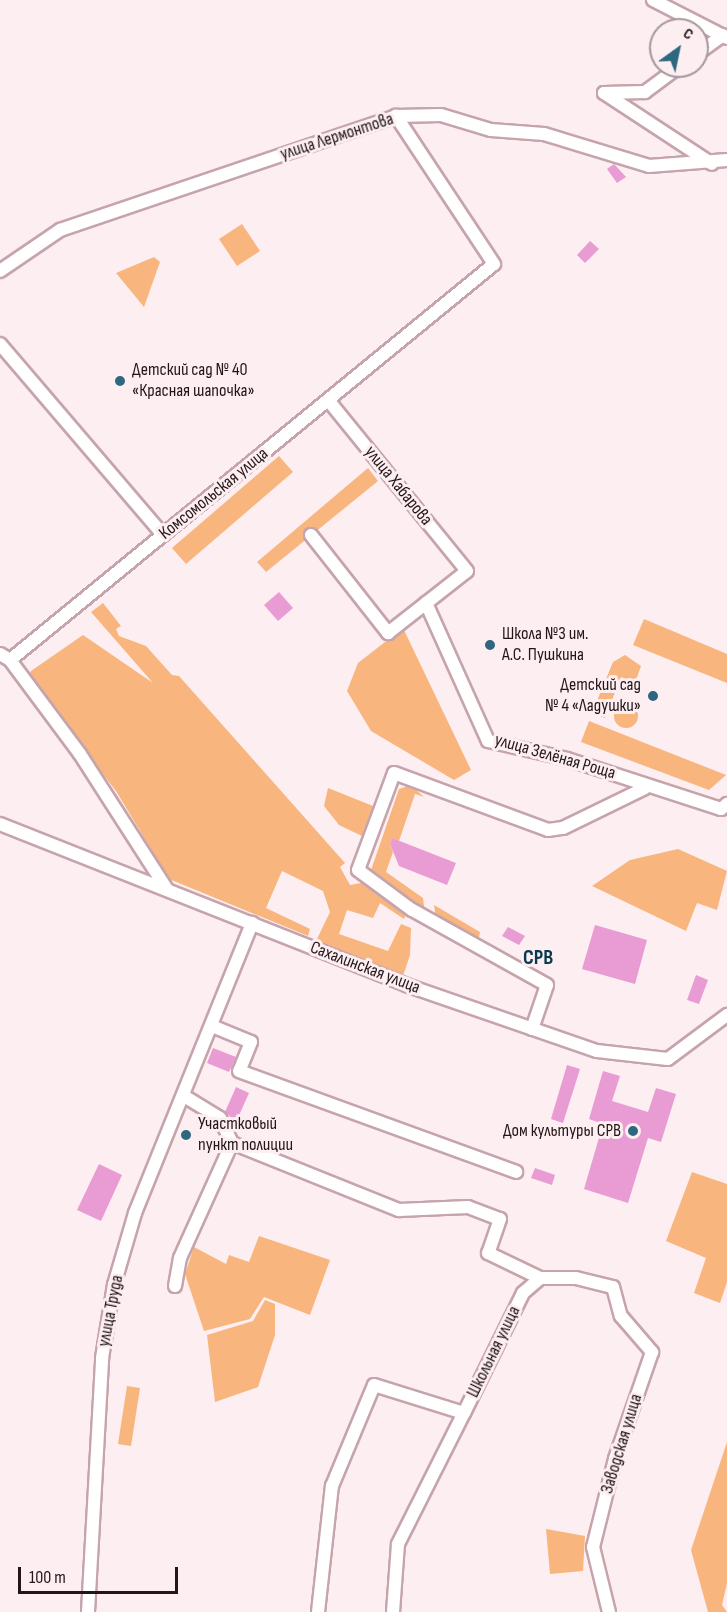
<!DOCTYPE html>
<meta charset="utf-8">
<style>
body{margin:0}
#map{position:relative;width:727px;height:1612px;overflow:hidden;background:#fceef1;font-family:"Sofia Sans Condensed",sans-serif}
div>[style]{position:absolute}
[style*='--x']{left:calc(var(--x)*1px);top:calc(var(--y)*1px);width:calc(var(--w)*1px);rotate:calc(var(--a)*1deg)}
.green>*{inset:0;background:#f9b57e}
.round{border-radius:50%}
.building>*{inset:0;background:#e99bd3}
.roads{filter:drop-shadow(2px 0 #c6a4ab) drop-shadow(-2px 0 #c6a4ab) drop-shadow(0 2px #c6a4ab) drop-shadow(0 -2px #c6a4ab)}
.minor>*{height:12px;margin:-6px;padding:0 6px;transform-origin:6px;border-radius:6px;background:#fff}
.dots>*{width:16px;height:16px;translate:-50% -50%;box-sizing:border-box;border:3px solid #fceef1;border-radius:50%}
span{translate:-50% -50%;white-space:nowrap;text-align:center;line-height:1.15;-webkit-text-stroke:6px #fceef1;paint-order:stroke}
.street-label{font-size:18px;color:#221618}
.poi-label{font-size:18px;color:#221618}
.left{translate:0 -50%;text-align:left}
.right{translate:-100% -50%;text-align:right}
.quarter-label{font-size:21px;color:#06394c;font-weight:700}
.north{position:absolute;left:649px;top:18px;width:60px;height:60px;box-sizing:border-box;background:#fceef1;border:2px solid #a5989a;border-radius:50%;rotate:33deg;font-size:16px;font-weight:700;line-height:24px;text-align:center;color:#221618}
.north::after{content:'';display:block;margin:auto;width:21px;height:27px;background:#2e6780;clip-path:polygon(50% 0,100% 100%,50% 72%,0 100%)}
.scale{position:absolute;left:18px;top:1567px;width:160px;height:27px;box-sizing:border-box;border:3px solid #221618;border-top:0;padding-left:8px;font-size:18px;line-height:21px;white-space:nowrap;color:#221618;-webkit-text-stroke:4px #fceef1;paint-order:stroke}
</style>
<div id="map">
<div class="green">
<i style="clip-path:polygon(242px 224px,260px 251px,237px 266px,219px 239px)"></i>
<i style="clip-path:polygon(154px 257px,160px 262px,144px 307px,116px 273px)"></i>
<i style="clip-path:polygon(279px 456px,293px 472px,186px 564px,172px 548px)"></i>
<i style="clip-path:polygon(368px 468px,378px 481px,266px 572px,257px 562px)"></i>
<i style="clip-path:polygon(103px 603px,121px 626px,116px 629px,119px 636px,146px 646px,172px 675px,179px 676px,345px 863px,340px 867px,350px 885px,361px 883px,408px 911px,404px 919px,380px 903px,373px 918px,347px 910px,339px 934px,388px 951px,401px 924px,411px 928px,410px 955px,403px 976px,315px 943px,330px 912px,323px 891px,282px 871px,266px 908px,310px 929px,308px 936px,169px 879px,116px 791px,28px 677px,31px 671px,83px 635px,153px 683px,91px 612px)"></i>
<i style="clip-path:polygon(644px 619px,727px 654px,727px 683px,633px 645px)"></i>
<i style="clip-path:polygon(403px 628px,471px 770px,454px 780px,371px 731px,347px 691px,358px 663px)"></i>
<i style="clip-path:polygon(625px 655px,641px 666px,635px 683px,621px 677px,605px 718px,592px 713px,613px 662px)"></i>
<i class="round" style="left:614px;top:704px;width:24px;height:24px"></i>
<i style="clip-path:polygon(589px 721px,726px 775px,709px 790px,581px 742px)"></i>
<i style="clip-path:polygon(411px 785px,424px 797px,415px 794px,399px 841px,392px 838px,390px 844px,393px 852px,386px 872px,423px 898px,425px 913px,370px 873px,399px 789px)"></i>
<i style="clip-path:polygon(328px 788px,373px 806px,362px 836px,339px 825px,324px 806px)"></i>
<i style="clip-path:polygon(678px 849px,727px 871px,717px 910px,697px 903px,686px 931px,592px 886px,630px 860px)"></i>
<i style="clip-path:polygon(434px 905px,480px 932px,478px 943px,436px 919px)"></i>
<i style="clip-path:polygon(692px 1172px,727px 1184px,727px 1282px,720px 1303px,694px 1293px,706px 1258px,666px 1241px)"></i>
<i style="clip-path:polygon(259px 1236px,330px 1260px,310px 1315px,264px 1297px,250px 1319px,204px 1331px,185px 1274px,194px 1247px,226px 1264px,229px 1255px,249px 1262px)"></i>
<i style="clip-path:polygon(265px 1300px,275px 1304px,275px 1335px,258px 1387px,215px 1402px,207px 1335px,253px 1321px)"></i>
<i style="clip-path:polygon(127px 1386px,140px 1388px,131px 1446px,118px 1444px)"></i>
<i style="clip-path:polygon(727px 1442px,727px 1583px,722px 1605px,727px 1612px,708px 1612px,691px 1550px)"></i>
<i style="clip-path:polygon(546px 1529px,585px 1536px,583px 1571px,550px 1574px)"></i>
</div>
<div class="building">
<i style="clip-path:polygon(614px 164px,626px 177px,617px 183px,607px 169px)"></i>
<i style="clip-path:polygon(590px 241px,599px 249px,585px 263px,577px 255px)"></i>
<i style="clip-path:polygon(279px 592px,293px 608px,278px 621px,264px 605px)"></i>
<i style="clip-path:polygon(392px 838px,456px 863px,447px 885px,399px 866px,390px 844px)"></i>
<i style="clip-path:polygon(595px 925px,647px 940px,635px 984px,582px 969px)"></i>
<i style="clip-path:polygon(508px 927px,525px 936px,519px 945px,502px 936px)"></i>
<i style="clip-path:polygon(696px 975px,708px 980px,699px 1004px,687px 1000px)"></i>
<i style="clip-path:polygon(213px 1048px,236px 1057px,229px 1072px,207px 1063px)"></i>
<i style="clip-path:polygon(567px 1065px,580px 1069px,563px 1123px,551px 1119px)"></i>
<i style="clip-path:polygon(603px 1071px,620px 1076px,612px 1101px,648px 1112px,656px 1088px,676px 1094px,661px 1142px,648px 1138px,628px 1203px,584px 1189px,603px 1124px,589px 1119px)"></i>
<i style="clip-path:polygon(236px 1087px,249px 1093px,236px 1122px,225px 1112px)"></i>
<i style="clip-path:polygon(99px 1164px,122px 1175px,101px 1221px,77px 1210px)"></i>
<i style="clip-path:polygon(535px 1168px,555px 1175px,552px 1185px,531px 1178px)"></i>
</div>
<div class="roads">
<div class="minor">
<i style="--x:653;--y:0;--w:83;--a:27.2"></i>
<i style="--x:697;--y:54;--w:32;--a:-36"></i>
<i style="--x:680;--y:66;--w:44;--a:143.4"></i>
<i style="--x:645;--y:92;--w:41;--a:178.6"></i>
<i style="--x:604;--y:93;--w:129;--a:33.3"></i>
<i style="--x:0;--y:271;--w:73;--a:-34.3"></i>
<i style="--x:60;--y:230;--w:355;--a:-18.7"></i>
<i style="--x:396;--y:116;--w:45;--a:-1.3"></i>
<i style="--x:441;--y:115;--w:52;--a:16.7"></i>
<i style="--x:491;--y:130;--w:53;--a:4.3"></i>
<i style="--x:544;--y:134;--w:110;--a:16.9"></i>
<i style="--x:649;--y:166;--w:78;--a:-4.4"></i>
<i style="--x:0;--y:344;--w:251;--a:49.5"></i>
<i style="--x:311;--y:535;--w:125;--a:51.8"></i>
<i style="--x:388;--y:633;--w:100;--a:-38.1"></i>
<i style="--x:467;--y:571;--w:220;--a:-129.1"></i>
<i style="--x:426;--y:603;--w:151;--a:65.8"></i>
<i style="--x:488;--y:741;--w:81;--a:12.8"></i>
<i style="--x:567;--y:759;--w:162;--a:18"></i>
<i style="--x:721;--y:809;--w:8;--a:-40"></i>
<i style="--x:0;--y:654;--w:12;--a:31"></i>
<i style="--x:10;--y:660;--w:117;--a:53.3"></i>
<i style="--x:80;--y:754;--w:159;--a:57.3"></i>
<i style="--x:10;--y:660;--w:625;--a:-39.29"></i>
<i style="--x:494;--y:264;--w:178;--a:-123.5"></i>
<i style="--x:0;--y:824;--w:437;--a:21.6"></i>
<i style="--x:406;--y:985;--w:202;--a:19.1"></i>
<i style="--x:597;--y:1051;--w:71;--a:6.4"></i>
<i style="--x:668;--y:1059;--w:74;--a:-36.7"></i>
<i style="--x:212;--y:1026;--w:42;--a:22.3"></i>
<i style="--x:251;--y:1042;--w:31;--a:112"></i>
<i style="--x:239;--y:1071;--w:295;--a:20"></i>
<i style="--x:532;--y:1029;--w:46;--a:-71.2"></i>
<i style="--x:547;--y:985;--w:154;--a:-150.9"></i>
<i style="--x:412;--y:910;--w:67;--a:-143.5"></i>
<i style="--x:358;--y:870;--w:103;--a:-69.6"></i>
<i style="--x:394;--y:773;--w:164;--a:20.3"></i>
<i style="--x:548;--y:830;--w:15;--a:-8"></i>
<i style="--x:563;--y:828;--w:91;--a:-26"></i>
<i style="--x:232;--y:1143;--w:180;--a:21.9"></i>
<i style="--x:399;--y:1210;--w:69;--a:-2.5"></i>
<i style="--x:468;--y:1207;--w:34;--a:21"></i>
<i style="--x:500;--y:1219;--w:36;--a:109"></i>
<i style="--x:488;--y:1253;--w:58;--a:25.7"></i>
<i style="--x:175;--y:1286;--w:28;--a:-80"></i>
<i style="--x:180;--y:1258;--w:126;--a:-65.7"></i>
<i style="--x:232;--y:1143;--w:28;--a:-116"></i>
<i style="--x:220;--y:1118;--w:42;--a:-148.6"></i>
<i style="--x:88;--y:1612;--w:254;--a:-86.8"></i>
<i style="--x:102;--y:1358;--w:74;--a:-80.7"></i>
<i style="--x:114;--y:1285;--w:75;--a:-73.7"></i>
<i style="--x:135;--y:1213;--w:313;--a:-68"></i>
<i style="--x:318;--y:1612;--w:127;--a:-83.7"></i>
<i style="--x:332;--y:1486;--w:109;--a:-67.4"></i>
<i style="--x:374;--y:1385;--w:94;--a:17.3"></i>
<i style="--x:464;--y:1413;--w:134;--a:-63.8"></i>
<i style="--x:523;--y:1293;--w:23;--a:-41"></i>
<i style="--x:540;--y:1278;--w:36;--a:0"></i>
<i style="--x:576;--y:1278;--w:38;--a:14"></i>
<i style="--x:613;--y:1287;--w:30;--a:75"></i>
<i style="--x:621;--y:1316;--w:48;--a:49.3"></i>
<i style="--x:652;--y:1352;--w:113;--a:109.1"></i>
<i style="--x:615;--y:1459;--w:91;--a:104"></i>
<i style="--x:593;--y:1547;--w:67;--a:76.2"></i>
<i style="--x:393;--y:1612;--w:68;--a:-85.8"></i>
<i style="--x:398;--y:1544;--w:147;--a:-63.3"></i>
</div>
</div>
<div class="dots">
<i style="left:120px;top:381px;background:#2e6780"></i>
<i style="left:490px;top:645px;background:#2e6780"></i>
<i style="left:653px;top:696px;background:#2e6780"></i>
<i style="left:633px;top:1131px;background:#2e6780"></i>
<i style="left:186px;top:1135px;background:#2e6780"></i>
</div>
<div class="street-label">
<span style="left:337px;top:137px;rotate:-18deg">улица Лермонтова</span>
<span style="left:398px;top:486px;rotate:51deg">улица Хабарова</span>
<span style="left:214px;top:494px;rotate:-39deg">Комсомольская улица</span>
<span style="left:555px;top:757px;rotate:16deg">улица Зелёная Роща</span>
<span style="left:365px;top:968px;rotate:21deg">Сахалинская улица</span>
<span style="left:111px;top:1311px;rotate:-79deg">улица Труда</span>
<span style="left:494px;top:1352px;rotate:-64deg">Школьная улица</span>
<span style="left:622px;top:1444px;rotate:-73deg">Заводская улица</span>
</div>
<div class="poi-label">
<span class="left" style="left:132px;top:381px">Детский сад № 40<br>«Красная шапочка»</span>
<span class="left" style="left:502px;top:645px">Школа №3 им.<br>А.С. Пушкина</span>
<span class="right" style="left:641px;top:696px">Детский сад<br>№ 4 «Ладушки»</span>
<span class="left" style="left:198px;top:1135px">Участковый<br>пункт полиции</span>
<span class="right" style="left:621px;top:1131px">Дом культуры СРВ</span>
</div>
<div class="quarter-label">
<span style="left:538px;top:958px">СРВ</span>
</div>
<div class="north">С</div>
<div class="scale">100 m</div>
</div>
